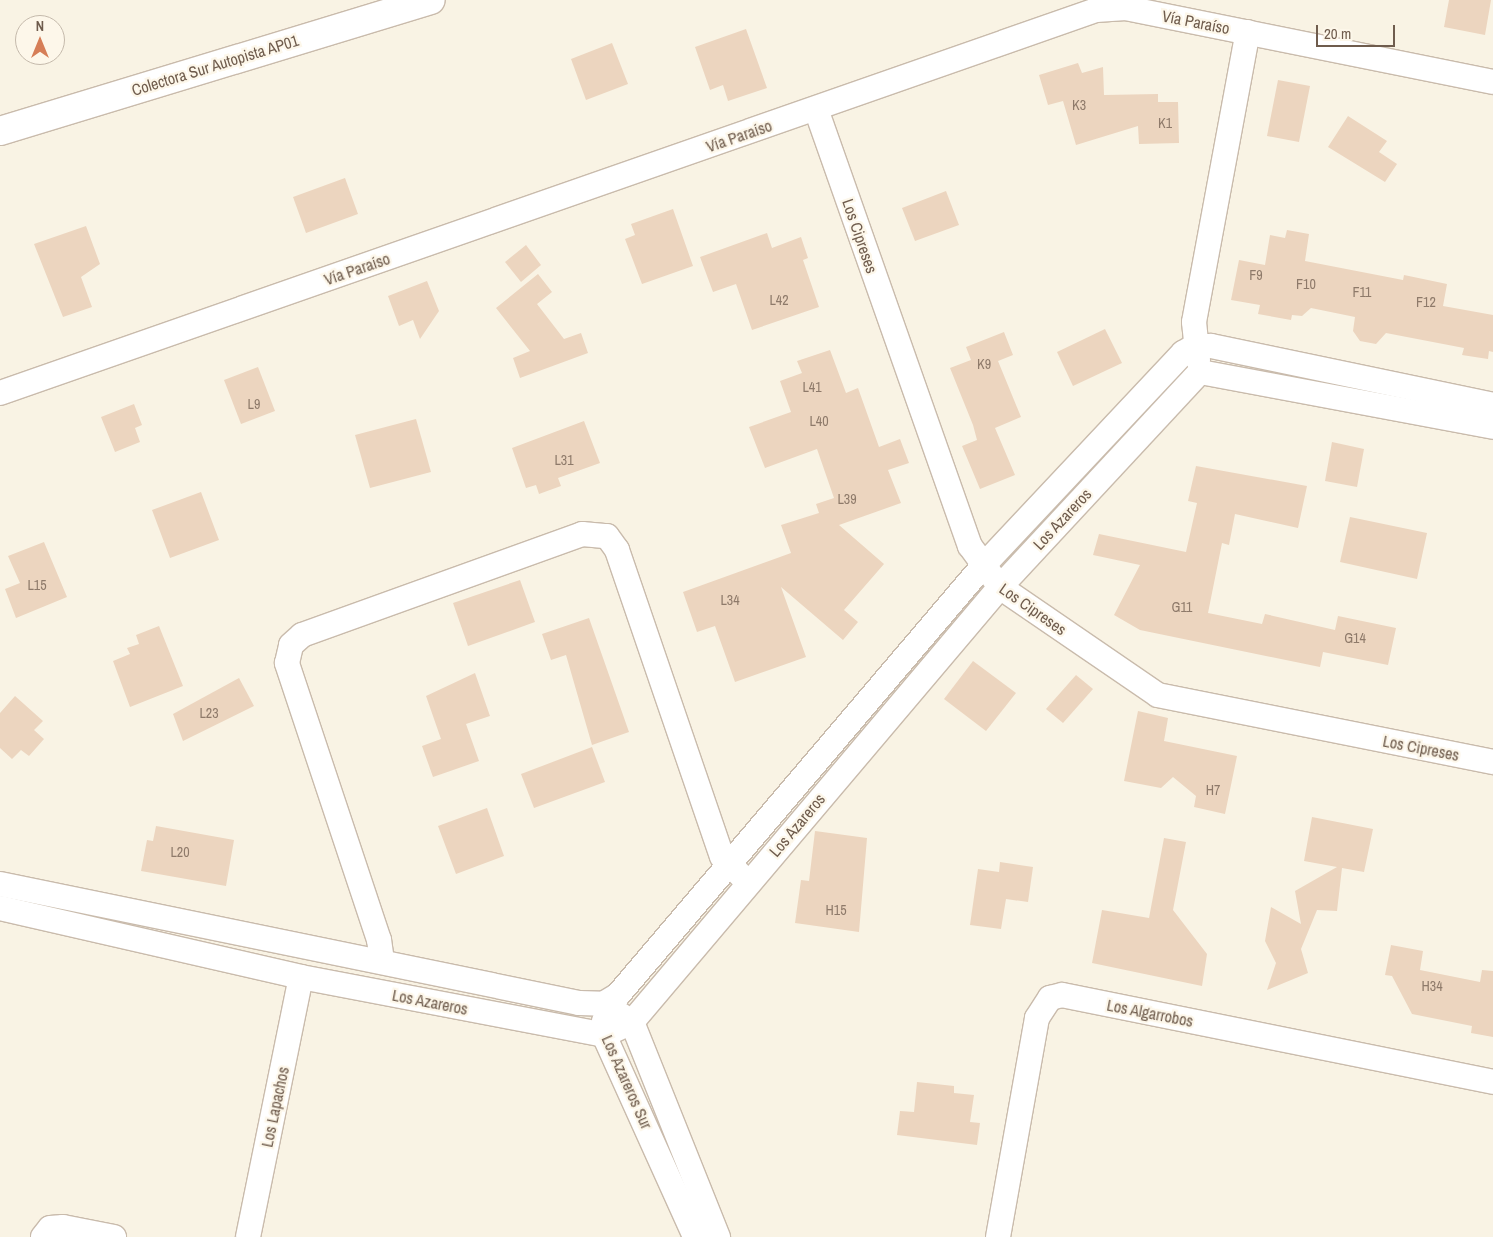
<!DOCTYPE html>
<meta charset="utf-8">
<style>
body{margin:0}
#map{position:relative;width:1493px;height:1237px;overflow:hidden;background:#f9f3e4;font-family:"Archivo Narrow",sans-serif}
div>[style]{position:absolute}
[style*='--x']{left:calc(var(--x)*1px);top:calc(var(--y)*1px);width:calc(var(--w)*1px);rotate:calc(var(--a)*1deg)}
.building>*{inset:0;background:#ecd5bf}
.roads{filter:drop-shadow(1px 0 #c9bbac) drop-shadow(-1px 0 #c9bbac) drop-shadow(0 1px #c9bbac) drop-shadow(0 -1px #c9bbac)}
.street>*{height:24px;margin:-12px;padding:0 12px;transform-origin:12px;border-radius:12px;background:#fff}
.secondary>*{height:28px;margin:-14px;padding:0 14px;transform-origin:14px;border-radius:14px;background:#fff}
span{translate:-50% -50%;white-space:nowrap;text-align:center;line-height:1.15;-webkit-text-stroke:4.5px #fdf7ea;paint-order:stroke}
.number-label{font-size:14px;color:#8e7a6a}
.number-label span{-webkit-text-stroke-width:0}
.street-label{font-size:16px;color:#6f5c4d}
.north{position:absolute;left:15px;top:15px;width:50px;height:50px;box-sizing:border-box;background:#fdf7ea;border:1px solid #c4b9ab;border-radius:50%;rotate:0deg;font-size:14px;font-weight:700;line-height:20px;text-align:center;color:#6f5c4d}
.north::after{content:'';display:block;margin:auto;width:18px;height:22px;background:#d67e57;clip-path:polygon(50% 0,100% 100%,50% 72%,0 100%)}
.scale{position:absolute;left:1316px;top:25px;width:79px;height:22px;box-sizing:border-box;border:2px solid #6f5c4d;border-top:0;padding-left:6px;font-size:15px;line-height:18px;white-space:nowrap;color:#6f5c4d;-webkit-text-stroke:4px #fdf7ea;paint-order:stroke}
</style>
<div id="map">
<div class="building">
<i style="clip-path:polygon(1449px 0,1491px 0,1485px 35px,1444px 27px)"></i>
<i style="clip-path:polygon(746px 29px,767px 88px,728px 101px,723px 85px,710px 90px,695px 47px)"></i>
<i style="clip-path:polygon(612px 43px,628px 84px,586px 100px,571px 59px)"></i>
<i style="clip-path:polygon(1078px 63px,1082px 73px,1103px 67px,1104px 95px,1158px 94px,1158px 102px,1178px 102px,1179px 143px,1139px 144px,1138px 126px,1076px 145px,1063px 101px,1048px 105px,1039px 75px)"></i>
<i style="clip-path:polygon(1278px 80px,1310px 86px,1299px 142px,1267px 136px)"></i>
<i style="clip-path:polygon(1348px 116px,1387px 141px,1379px 152px,1397px 164px,1385px 182px,1328px 147px)"></i>
<i style="clip-path:polygon(345px 178px,358px 214px,306px 233px,293px 197px)"></i>
<i style="clip-path:polygon(946px 191px,959px 225px,915px 241px,902px 208px)"></i>
<i style="clip-path:polygon(673px 209px,693px 266px,642px 284px,625px 239px,635px 235px,631px 224px)"></i>
<i style="clip-path:polygon(86px 226px,100px 264px,81px 277px,92px 307px,63px 317px,34px 244px)"></i>
<i style="clip-path:polygon(1287px 230px,1309px 234px,1305px 261px,1403px 280px,1404px 275px,1447px 284px,1443px 306px,1493px 315px,1493px 352px,1489px 351px,1488px 359px,1462px 355px,1464px 348px,1386px 333px,1376px 344px,1360px 341px,1353px 331px,1355px 317px,1311px 308px,1302px 316px,1292px 315px,1291px 320px,1258px 314px,1260px 305px,1231px 300px,1239px 260px,1265px 265px,1270px 235px,1285px 238px)"></i>
<i style="clip-path:polygon(767px 233px,772px 248px,801px 237px,808px 258px,803px 260px,819px 307px,752px 330px,736px 284px,713px 292px,700px 257px)"></i>
<i style="clip-path:polygon(526px 245px,541px 265px,521px 282px,505px 262px)"></i>
<i style="clip-path:polygon(538px 274px,552px 292px,537px 304px,564px 339px,581px 333px,588px 353px,520px 378px,513px 358px,530px 351px,496px 308px)"></i>
<i style="clip-path:polygon(427px 281px,439px 311px,420px 339px,413px 320px,399px 326px,388px 296px)"></i>
<i style="clip-path:polygon(1105px 329px,1122px 363px,1073px 386px,1057px 352px)"></i>
<i style="clip-path:polygon(1004px 332px,1013px 355px,998px 361px,1021px 417px,995px 428px,1015px 475px,980px 489px,962px 446px,977px 440px,973px 425px,950px 368px,971px 360px,966px 347px)"></i>
<i style="clip-path:polygon(830px 350px,846px 393px,858px 388px,879px 447px,900px 439px,909px 463px,888px 470px,901px 503px,839px 525px,884px 564px,844px 610px,858px 622px,843px 640px,781px 587px,806px 657px,735px 682px,715px 626px,697px 632px,683px 592px,791px 553px,781px 525px,819px 513px,816px 504px,834px 498px,817px 449px,765px 468px,749px 427px,791px 412px,780px 381px,802px 373px,797px 361px)"></i>
<i style="clip-path:polygon(258px 367px,275px 411px,241px 424px,224px 380px)"></i>
<i style="clip-path:polygon(134px 404px,142px 425px,135px 428px,140px 442px,115px 452px,101px 417px)"></i>
<i style="clip-path:polygon(416px 419px,431px 472px,370px 488px,355px 435px)"></i>
<i style="clip-path:polygon(584px 421px,600px 463px,558px 478px,561px 486px,539px 494px,536px 485px,526px 488px,512px 448px)"></i>
<i style="clip-path:polygon(1332px 442px,1364px 449px,1357px 487px,1325px 481px)"></i>
<i style="clip-path:polygon(1196px 466px,1307px 486px,1298px 528px,1235px 514px,1229px 545px,1222px 543px,1208px 613px,1262px 624px,1265px 614px,1335px 630px,1338px 616px,1396px 628px,1388px 665px,1323px 652px,1320px 667px,1140px 630px,1114px 615px,1140px 565px,1093px 555px,1099px 534px,1186px 552px,1197px 503px,1188px 501px)"></i>
<i style="clip-path:polygon(201px 492px,219px 540px,170px 558px,152px 510px)"></i>
<i style="clip-path:polygon(1350px 517px,1427px 533px,1417px 579px,1340px 562px)"></i>
<i style="clip-path:polygon(44px 542px,67px 597px,16px 618px,5px 589px,20px 583px,8px 556px)"></i>
<i style="clip-path:polygon(520px 580px,535px 622px,468px 646px,453px 603px)"></i>
<i style="clip-path:polygon(589px 618px,629px 732px,592px 745px,566px 655px,551px 660px,542px 634px)"></i>
<i style="clip-path:polygon(159px 626px,183px 686px,130px 707px,113px 661px,130px 654px,127px 648px,139px 644px,136px 635px)"></i>
<i style="clip-path:polygon(973px 661px,1016px 693px,986px 731px,944px 699px)"></i>
<i style="clip-path:polygon(475px 673px,490px 716px,466px 724px,479px 761px,433px 777px,422px 746px,441px 739px,426px 696px)"></i>
<i style="clip-path:polygon(1076px 675px,1093px 689px,1063px 723px,1046px 709px)"></i>
<i style="clip-path:polygon(239px 678px,254px 706px,183px 741px,173px 714px)"></i>
<i style="clip-path:polygon(15px 696px,43px 721px,34px 730px,44px 739px,29px 756px,21px 750px,12px 759px,0 748px,0 713px)"></i>
<i style="clip-path:polygon(1138px 711px,1168px 718px,1164px 741px,1237px 756px,1225px 814px,1194px 807px,1196px 796px,1173px 777px,1161px 788px,1124px 781px)"></i>
<i style="clip-path:polygon(592px 747px,605px 782px,534px 808px,521px 774px)"></i>
<i style="clip-path:polygon(487px 808px,504px 856px,456px 874px,438px 826px)"></i>
<i style="clip-path:polygon(1312px 817px,1373px 829px,1364px 872px,1342px 868px,1337px 911px,1317px 910px,1301px 949px,1308px 973px,1267px 990px,1276px 963px,1265px 941px,1271px 907px,1301px 924px,1295px 891px,1337px 867px,1304px 861px)"></i>
<i style="clip-path:polygon(156px 826px,234px 840px,226px 886px,141px 871px,147px 840px,153px 841px)"></i>
<i style="clip-path:polygon(815px 831px,867px 838px,859px 932px,795px 923px,801px 880px,809px 881px)"></i>
<i style="clip-path:polygon(1164px 838px,1186px 842px,1173px 910px,1207px 954px,1202px 986px,1092px 963px,1102px 910px,1149px 918px)"></i>
<i style="clip-path:polygon(1000px 862px,1033px 867px,1028px 902px,1006px 899px,1001px 929px,970px 925px,978px 869px,999px 872px)"></i>
<i style="clip-path:polygon(1391px 945px,1423px 951px,1420px 970px,1480px 982px,1482px 970px,1493px 971px,1493px 1037px,1471px 1033px,1472px 1026px,1412px 1014px,1392px 976px,1385px 975px)"></i>
<i style="clip-path:polygon(917px 1082px,954px 1086px,954px 1093px,974px 1095px,970px 1122px,980px 1123px,977px 1145px,897px 1135px,900px 1111px,914px 1112px)"></i>
</div>
<div class="roads">
<div class="street">
<i style="--x:816;--y:109;--w:463;--a:70.6"></i>
<i style="--x:970;--y:546;--w:51;--a:53.8"></i>
<i style="--x:1000;--y:587;--w:191;--a:34.4"></i>
<i style="--x:1158;--y:695;--w:342;--a:11.3"></i>
<i style="--x:1198;--y:360;--w:38;--a:-96"></i>
<i style="--x:1194;--y:322;--w:295;--a:-79.5"></i>
<i style="--x:0;--y:393;--w:1161;--a:-19.26"></i>
<i style="--x:1096;--y:10;--w:30;--a:-4"></i>
<i style="--x:1126;--y:8;--w:374;--a:11.4"></i>
<i style="--x:0;--y:884;--w:591;--a:11.61"></i>
<i style="--x:579;--y:1003;--w:24;--a:2"></i>
<i style="--x:603;--y:1004;--w:17;--a:-31"></i>
<i style="--x:618;--y:995;--w:562;--a:-49.62"></i>
<i style="--x:982;--y:567;--w:294;--a:-46.8"></i>
<i style="--x:1183;--y:353;--w:14;--a:-30"></i>
<i style="--x:1195;--y:346;--w:16;--a:0"></i>
<i style="--x:1211;--y:346;--w:288;--a:11.8"></i>
<i style="--x:0;--y:908;--w:309;--a:12.9"></i>
<i style="--x:301;--y:977;--w:309;--a:10.8"></i>
<i style="--x:604;--y:1035;--w:31;--a:-25"></i>
<i style="--x:632;--y:1022;--w:570;--a:-49.77"></i>
<i style="--x:1000;--y:587;--w:294;--a:-47.1"></i>
<i style="--x:1200;--y:372;--w:298;--a:10.6"></i>
<i style="--x:382;--y:961;--w:21;--a:-98"></i>
<i style="--x:379;--y:940;--w:292;--a:-108.4"></i>
<i style="--x:287;--y:663;--w:18;--a:-77"></i>
<i style="--x:291;--y:645;--w:15;--a:-42"></i>
<i style="--x:302;--y:635;--w:298;--a:-19.8"></i>
<i style="--x:582;--y:534;--w:25;--a:5"></i>
<i style="--x:607;--y:536;--w:17;--a:54"></i>
<i style="--x:617;--y:550;--w:324;--a:71.1"></i>
<i style="--x:722;--y:856;--w:28;--a:46"></i>
<i style="--x:618;--y:1013;--w:17;--a:33"></i>
<i style="--x:632;--y:1022;--w:232;--a:68.2"></i>
<i style="--x:604;--y:1021;--w:14;--a:90"></i>
<i style="--x:604;--y:1035;--w:222;--a:65.7"></i>
<i style="--x:43;--y:1237;--w:11;--a:-52"></i>
<i style="--x:50;--y:1228;--w:13;--a:-4"></i>
<i style="--x:63;--y:1227;--w:52;--a:11.1"></i>
<i style="--x:248;--y:1237;--w:265;--a:-78.5"></i>
<i style="--x:998;--y:1237;--w:222;--a:-79.9"></i>
<i style="--x:1037;--y:1018;--w:24;--a:-57"></i>
<i style="--x:1050;--y:998;--w:12;--a:-14"></i>
<i style="--x:1062;--y:995;--w:440;--a:11.4"></i>
</div>
<div class="secondary">
<i style="--x:0;--y:131;--w:450;--a:-16.9"></i>
</div>
</div>
<div class="number-label">
<span style="left:1079px;top:105px">K3</span>
<span style="left:1165px;top:123px">K1</span>
<span style="left:1256px;top:275px">F9</span>
<span style="left:1306px;top:284px">F10</span>
<span style="left:1362px;top:292px">F11</span>
<span style="left:779px;top:300px">L42</span>
<span style="left:1426px;top:302px">F12</span>
<span style="left:984px;top:364px">K9</span>
<span style="left:812px;top:387px">L41</span>
<span style="left:254px;top:404px">L9</span>
<span style="left:819px;top:421px">L40</span>
<span style="left:564px;top:460px">L31</span>
<span style="left:847px;top:499px">L39</span>
<span style="left:37px;top:585px">L15</span>
<span style="left:730px;top:600px">L34</span>
<span style="left:1182px;top:607px">G11</span>
<span style="left:1355px;top:638px">G14</span>
<span style="left:209px;top:713px">L23</span>
<span style="left:1213px;top:790px">H7</span>
<span style="left:180px;top:852px">L20</span>
<span style="left:836px;top:910px">H15</span>
<span style="left:1432px;top:986px">H34</span>
</div>
<div class="street-label">
<span style="left:1196px;top:22px;rotate:11deg">Vía Paraíso</span>
<span style="left:215px;top:65px;rotate:-17deg">Colectora Sur Autopista AP01</span>
<span style="left:739px;top:136px;rotate:-19deg">Vía Paraíso</span>
<span style="left:860px;top:236px;rotate:71deg">Los Cipreses</span>
<span style="left:357px;top:269px;rotate:-19deg">Vía Paraíso</span>
<span style="left:1062px;top:519px;rotate:-47deg">Los Azareros</span>
<span style="left:1033px;top:609px;rotate:35deg">Los Cipreses</span>
<span style="left:1421px;top:748px;rotate:11deg">Los Cipreses</span>
<span style="left:797px;top:825px;rotate:-50deg">Los Azareros</span>
<span style="left:430px;top:1002px;rotate:11deg">Los Azareros</span>
<span style="left:1150px;top:1013px;rotate:11deg">Los Algarrobos</span>
<span style="left:627px;top:1082px;rotate:66deg">Los Azareros Sur</span>
<span style="left:275px;top:1107px;rotate:-78deg">Los Lapachos</span>
</div>
<div class="north">N</div>
<div class="scale">20 m</div>
</div>
